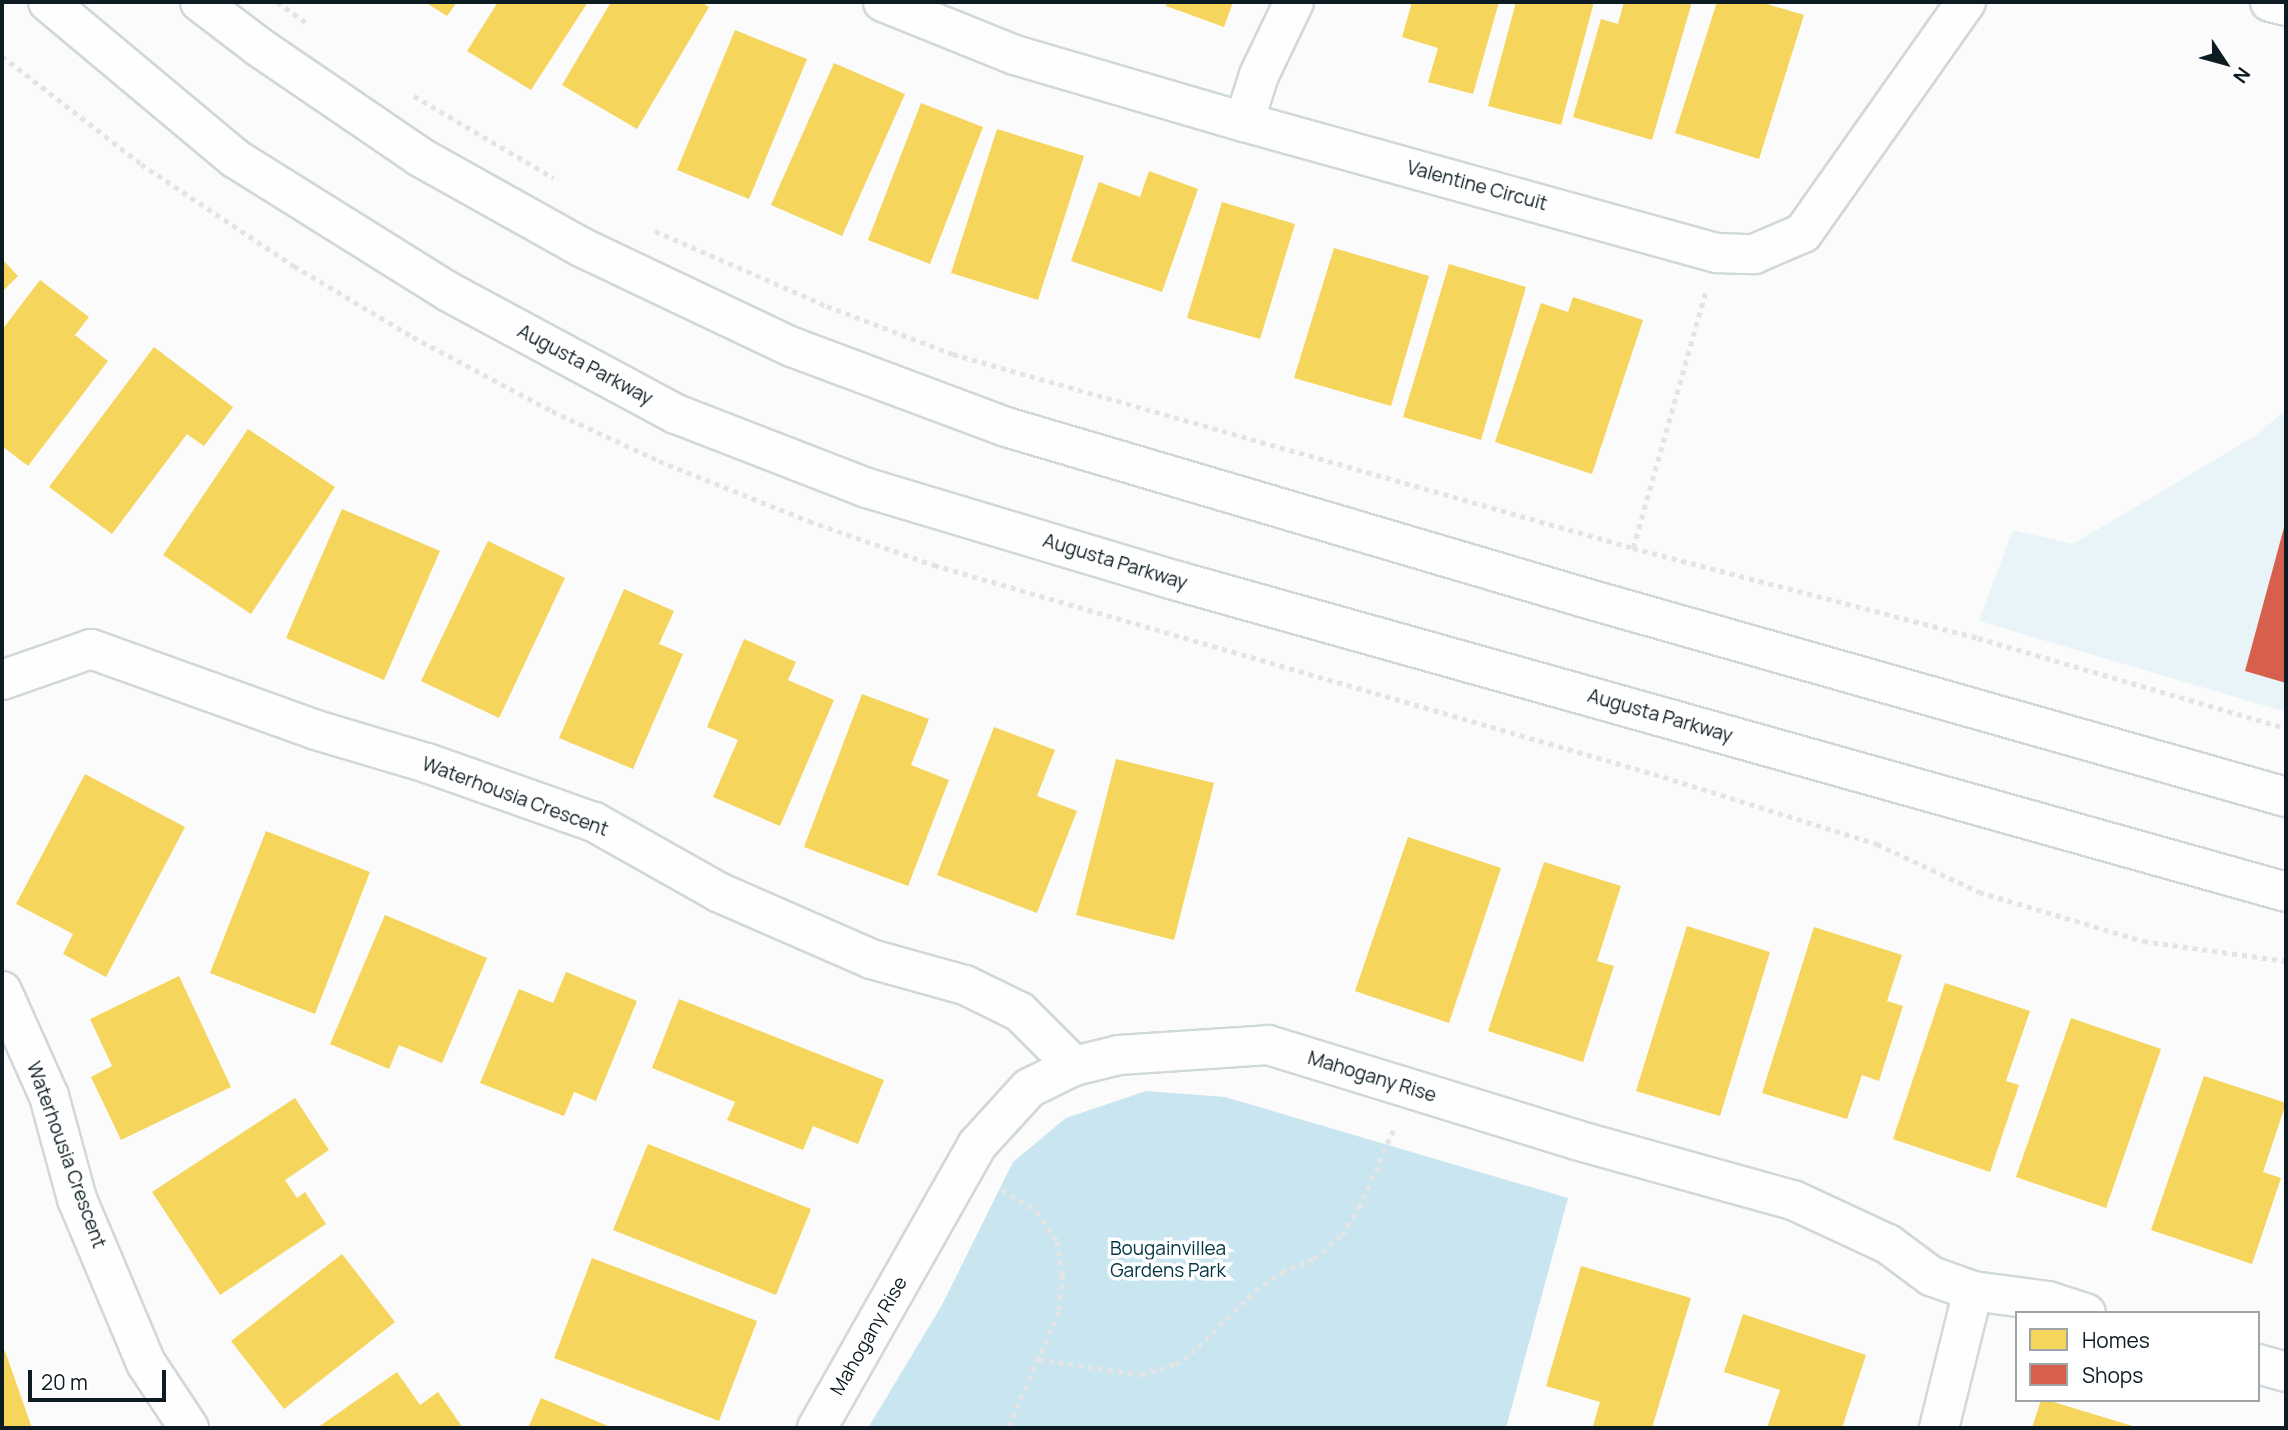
<!DOCTYPE html>
<style>
body{margin:0}
#map{position:relative;width:2288px;height:1430px;overflow:hidden;background:#fbfbfb;font-family:Manrope,sans-serif}
div>[style]{position:absolute}
[style*='--x']{left:calc(var(--x)*1px);top:calc(var(--y)*1px);width:calc(var(--w)*1px);rotate:calc(var(--a)*1deg)}
.built>*{inset:0;background:#e9f4f9}
.green>*{inset:0;background:#c8e5f0}
.homes>*{inset:0;background:#f6d55c}
.shops>*{inset:0;background:#d6604d}
.path>*{height:4.5px;margin-top:-2.25px;transform-origin:0;background:repeating-linear-gradient(90deg,#e3e4e4 0 5px,transparent 0 10px)}
.roads{filter:drop-shadow(2px 0 #d0d8db) drop-shadow(-2px 0 #d0d8db) drop-shadow(0 2px #d0d8db) drop-shadow(0 -2px #d0d8db)}
.street>*{height:38px;margin:-19px;padding:0 19px;transform-origin:19px;border-radius:19px;background:#fefefe}
.primary>*{height:38px;margin:-19px;padding:0 19px;transform-origin:19px;border-radius:19px;background:#fefefe}
span{translate:-50% -50%;white-space:nowrap;text-align:center;line-height:1.15;-webkit-text-stroke:7px #fff;paint-order:stroke}
.street-label{font-size:19px;color:#0c1c22}
.park-label{font-size:19px;color:#013342}
.frame{position:absolute;inset:0;border:4px solid #0c1c22;pointer-events:none}
.legend{position:absolute;left:2015px;top:1311px;width:245px;height:91px;box-sizing:border-box;background:#fff;border:2px solid #9ea4a7;margin:0;padding:9px 12px;list-style:none;font-size:21px;color:#0c1c22}
.legend li{display:flex;align-items:center;gap:14px;height:35px}
.legend b{width:35px;border:2px solid #9ea4a7}
.north{position:absolute;left:2190px;top:28px;width:70px;height:70px;-webkit-text-stroke:5px #fff;paint-order:stroke;rotate:126deg;font-size:19px;font-weight:700;line-height:28px;text-align:center;color:#0c1c22}
.north::after{content:'';display:block;margin:auto;width:24px;height:32px;background:#0c1c22;clip-path:polygon(50% 0,100% 100%,50% 72%,0 100%)}
.scale{position:absolute;left:28px;top:1370px;width:138px;height:32px;box-sizing:border-box;border:4px solid #0c1c22;border-top:0;padding-left:9px;font-size:21px;line-height:24px;white-space:nowrap;color:#0c1c22;-webkit-text-stroke:5px #fff;paint-order:stroke}
</style>
<div id="map">
<div class="built">
<i style="clip-path:polygon(2286px 410px,2286px 712px,1979px 621px,2013px 530px,2073px 544px,2255px 436px)"></i>
</div>
<div class="green">
<i style="clip-path:polygon(1146px 1091px,1225px 1097px,1568px 1198px,1506px 1428px,868px 1428px,942px 1305px,1013px 1162px,1066px 1118px)"></i>
</div>
<div class="homes">
<i style="clip-path:polygon(425px 2px,457px 2px,447px 16px)"></i>
<i style="clip-path:polygon(498px 2px,588px 2px,531px 90px,467px 51px)"></i>
<i style="clip-path:polygon(611px 2px,701px 2px,709px 7px,637px 129px,562px 85px)"></i>
<i style="clip-path:polygon(1167px 2px,1233px 2px,1224px 27px,1166px 6px)"></i>
<i style="clip-path:polygon(1412px 2px,1499px 2px,1473px 94px,1428px 82px,1438px 48px,1402px 37px)"></i>
<i style="clip-path:polygon(1516px 2px,1594px 2px,1561px 125px,1488px 106px)"></i>
<i style="clip-path:polygon(1624px 2px,1692px 2px,1652px 140px,1573px 117px,1601px 19px,1618px 24px)"></i>
<i style="clip-path:polygon(1717px 2px,1760px 2px,1804px 15px,1759px 159px,1675px 133px)"></i>
<i style="clip-path:polygon(735px 30px,807px 59px,749px 199px,677px 170px)"></i>
<i style="clip-path:polygon(834px 63px,905px 94px,842px 236px,771px 205px)"></i>
<i style="clip-path:polygon(921px 103px,983px 127px,930px 264px,868px 240px)"></i>
<i style="clip-path:polygon(997px 129px,1084px 156px,1038px 300px,951px 273px)"></i>
<i style="clip-path:polygon(1149px 171px,1198px 189px,1162px 292px,1071px 261px,1099px 182px,1140px 197px)"></i>
<i style="clip-path:polygon(1222px 202px,1295px 224px,1260px 339px,1187px 318px)"></i>
<i style="clip-path:polygon(1334px 248px,1429px 276px,1391px 406px,1294px 378px)"></i>
<i style="clip-path:polygon(2px 259px,18px 276px,2px 292px)"></i>
<i style="clip-path:polygon(1449px 264px,1526px 287px,1481px 440px,1403px 417px)"></i>
<i style="clip-path:polygon(40px 280px,89px 317px,75px 335px,108px 361px,28px 466px,2px 446px,2px 330px)"></i>
<i style="clip-path:polygon(1573px 297px,1643px 320px,1592px 474px,1495px 442px,1541px 303px,1568px 312px)"></i>
<i style="clip-path:polygon(154px 347px,233px 407px,204px 446px,187px 434px,112px 534px,49px 487px)"></i>
<i style="clip-path:polygon(248px 429px,335px 487px,251px 614px,163px 555px)"></i>
<i style="clip-path:polygon(342px 509px,440px 551px,384px 680px,286px 638px)"></i>
<i style="clip-path:polygon(488px 541px,565px 578px,499px 718px,421px 681px)"></i>
<i style="clip-path:polygon(624px 589px,674px 611px,659px 644px,683px 654px,633px 769px,559px 738px)"></i>
<i style="clip-path:polygon(744px 639px,796px 662px,788px 680px,834px 700px,780px 826px,713px 797px,738px 740px,707px 727px)"></i>
<i style="clip-path:polygon(862px 694px,929px 719px,911px 765px,949px 780px,908px 886px,804px 847px)"></i>
<i style="clip-path:polygon(994px 727px,1055px 750px,1037px 796px,1077px 811px,1037px 913px,937px 875px)"></i>
<i style="clip-path:polygon(1116px 759px,1214px 783px,1174px 940px,1076px 915px)"></i>
<i style="clip-path:polygon(85px 774px,185px 827px,106px 977px,63px 954px,73px 934px,16px 904px)"></i>
<i style="clip-path:polygon(266px 831px,370px 872px,315px 1014px,210px 973px)"></i>
<i style="clip-path:polygon(1408px 837px,1501px 868px,1449px 1023px,1355px 991px)"></i>
<i style="clip-path:polygon(1544px 862px,1621px 886px,1597px 961px,1614px 966px,1583px 1062px,1488px 1031px)"></i>
<i style="clip-path:polygon(385px 915px,487px 958px,442px 1063px,399px 1045px,389px 1069px,330px 1044px)"></i>
<i style="clip-path:polygon(1687px 926px,1770px 952px,1720px 1116px,1636px 1091px)"></i>
<i style="clip-path:polygon(1814px 927px,1902px 955px,1887px 1001px,1903px 1006px,1879px 1081px,1862px 1075px,1847px 1119px,1762px 1093px)"></i>
<i style="clip-path:polygon(566px 972px,637px 1001px,596px 1101px,574px 1092px,564px 1116px,480px 1083px,519px 989px,553px 1003px)"></i>
<i style="clip-path:polygon(179px 976px,231px 1087px,121px 1140px,91px 1077px,112px 1066px,90px 1019px)"></i>
<i style="clip-path:polygon(1945px 983px,2030px 1011px,2006px 1081px,2019px 1085px,1990px 1172px,1893px 1139px)"></i>
<i style="clip-path:polygon(679px 999px,884px 1080px,858px 1144px,813px 1126px,803px 1150px,727px 1120px,735px 1102px,652px 1068px)"></i>
<i style="clip-path:polygon(2071px 1018px,2161px 1049px,2106px 1208px,2016px 1177px)"></i>
<i style="clip-path:polygon(2204px 1076px,2286px 1103px,2263px 1172px,2281px 1178px,2252px 1264px,2151px 1230px)"></i>
<i style="clip-path:polygon(295px 1098px,329px 1150px,285px 1180px,297px 1198px,305px 1192px,326px 1224px,220px 1295px,152px 1192px)"></i>
<i style="clip-path:polygon(648px 1144px,811px 1209px,776px 1295px,613px 1230px)"></i>
<i style="clip-path:polygon(342px 1254px,395px 1322px,284px 1409px,231px 1341px)"></i>
<i style="clip-path:polygon(592px 1258px,757px 1321px,719px 1421px,554px 1358px)"></i>
<i style="clip-path:polygon(1581px 1266px,1691px 1298px,1652px 1428px,1593px 1426px,1600px 1402px,1546px 1386px)"></i>
<i style="clip-path:polygon(1743px 1314px,1866px 1355px,1842px 1428px,1767px 1428px,1780px 1390px,1724px 1372px)"></i>
<i style="clip-path:polygon(5px 1351px,32px 1428px,2px 1428px,2px 1352px)"></i>
<i style="clip-path:polygon(397px 1372px,420px 1405px,438px 1392px,463px 1428px,317px 1428px)"></i>
<i style="clip-path:polygon(541px 1398px,613px 1428px,528px 1428px)"></i>
<i style="clip-path:polygon(2041px 1400px,2047px 1400px,2139px 1428px,2032px 1428px)"></i>
</div>
<div class="shops">
<i style="clip-path:polygon(2285px 524px,2286px 525px,2286px 683px,2245px 671px)"></i>
</div>
<div class="path">
<i style="--x:277;--y:2;--w:35;--a:35"></i>
<i style="--x:2;--y:56;--w:176;--a:37.8"></i>
<i style="--x:141;--y:164;--w:184;--a:33.7"></i>
<i style="--x:294;--y:266;--w:139;--a:30.8"></i>
<i style="--x:413;--y:337;--w:157;--a:28"></i>
<i style="--x:552;--y:411;--w:118;--a:25"></i>
<i style="--x:659;--y:461;--w:162;--a:21.8"></i>
<i style="--x:809;--y:521;--w:133;--a:19.4"></i>
<i style="--x:934;--y:565;--w:750;--a:16.19"></i>
<i style="--x:1654;--y:774;--w:234;--a:17.4"></i>
<i style="--x:1877;--y:844;--w:113;--a:25.2"></i>
<i style="--x:1979;--y:892;--w:171;--a:16.6"></i>
<i style="--x:2143;--y:941;--w:144;--a:8"></i>
<i style="--x:414;--y:96;--w:162;--a:30.4"></i>
<i style="--x:655;--y:231;--w:188;--a:23.6"></i>
<i style="--x:827;--y:306;--w:135;--a:20.9"></i>
<i style="--x:953;--y:354;--w:707;--a:15.92"></i>
<i style="--x:1633;--y:548;--w:357;--a:14.6"></i>
<i style="--x:1978;--y:638;--w:321;--a:16.3"></i>
<i style="--x:1633;--y:548;--w:265;--a:-74.2"></i>
<i style="--x:1002;--y:1190;--w:41;--a:31"></i>
<i style="--x:1037;--y:1211;--w:36;--a:56"></i>
<i style="--x:1057;--y:1241;--w:35;--a:80"></i>
<i style="--x:1063;--y:1275;--w:37;--a:96"></i>
<i style="--x:1059;--y:1312;--w:127;--a:113.7"></i>
<i style="--x:1039;--y:1359;--w:103;--a:8.9"></i>
<i style="--x:1141;--y:1375;--w:36;--a:-18"></i>
<i style="--x:1175;--y:1364;--w:29;--a:-36"></i>
<i style="--x:1198;--y:1347;--w:80;--a:-44.5"></i>
<i style="--x:1255;--y:1291;--w:32;--a:-36"></i>
<i style="--x:1281;--y:1272;--w:35;--a:-22"></i>
<i style="--x:1314;--y:1259;--w:37;--a:-41"></i>
<i style="--x:1342;--y:1235;--w:32;--a:-58"></i>
<i style="--x:1359;--y:1208;--w:87;--a:-66.4"></i>
</div>
<div class="roads">
<div class="street">
<i style="--x:883;--y:2;--w:142;--a:21.9"></i>
<i style="--x:1015;--y:55;--w:239;--a:16.3"></i>
<i style="--x:1244;--y:122;--w:491;--a:15.5"></i>
<i style="--x:1717;--y:253;--w:37;--a:2"></i>
<i style="--x:1754;--y:254;--w:53;--a:-23.2"></i>
<i style="--x:1803;--y:233;--w:283;--a:-54.8"></i>
<i style="--x:2270;--y:2;--w:16;--a:14"></i>
<i style="--x:1244;--y:122;--w:49;--a:-72.3"></i>
<i style="--x:1259;--y:75;--w:81;--a:-64.4"></i>
<i style="--x:2;--y:680;--w:94;--a:-19.2"></i>
<i style="--x:91;--y:649;--w:239;--a:19.8"></i>
<i style="--x:316;--y:730;--w:116;--a:16.6"></i>
<i style="--x:427;--y:763;--w:177;--a:19.5"></i>
<i style="--x:594;--y:822;--w:142;--a:29.4"></i>
<i style="--x:718;--y:892;--w:167;--a:23.6"></i>
<i style="--x:871;--y:959;--w:98;--a:15.5"></i>
<i style="--x:965;--y:985;--w:61;--a:26.1"></i>
<i style="--x:1020;--y:1012;--w:76;--a:45"></i>
<i style="--x:2;--y:991;--w:115;--a:65.9"></i>
<i style="--x:49;--y:1096;--w:107;--a:74.8"></i>
<i style="--x:77;--y:1199;--w:178;--a:67.2"></i>
<i style="--x:146;--y:1363;--w:78;--a:56.5"></i>
<i style="--x:2258;--y:1364;--w:29;--a:16"></i>
<i style="--x:817;--y:1428;--w:325;--a:-60.5"></i>
<i style="--x:977;--y:1145;--w:77;--a:-47.6"></i>
<i style="--x:1029;--y:1088;--w:50;--a:-26.1"></i>
<i style="--x:1074;--y:1066;--w:46;--a:-13.7"></i>
<i style="--x:1119;--y:1055;--w:149;--a:-3.8"></i>
<i style="--x:1268;--y:1045;--w:322;--a:17.1"></i>
<i style="--x:1576;--y:1140;--w:225;--a:15.5"></i>
<i style="--x:1793;--y:1200;--w:105;--a:24.9"></i>
<i style="--x:1888;--y:1244;--w:54;--a:36.7"></i>
<i style="--x:1931;--y:1276;--w:45;--a:19.7"></i>
<i style="--x:1973;--y:1291;--w:76;--a:7.6"></i>
<i style="--x:2048;--y:1301;--w:40;--a:18"></i>
<i style="--x:1939;--y:1428;--w:141;--a:-76.1"></i>
</div>
<div class="primary">
<i style="--x:48;--y:2;--w:245;--a:39.9"></i>
<i style="--x:236;--y:159;--w:251;--a:32"></i>
<i style="--x:449;--y:292;--w:258;--a:28.3"></i>
<i style="--x:676;--y:414;--w:205;--a:21.2"></i>
<i style="--x:867;--y:488;--w:320;--a:16.7"></i>
<i style="--x:1174;--y:580;--w:1155;--a:15.67"></i>
<i style="--x:200;--y:2;--w:74;--a:37.3"></i>
<i style="--x:259;--y:47;--w:195;--a:34.3"></i>
<i style="--x:420;--y:157;--w:184;--a:29.2"></i>
<i style="--x:581;--y:247;--w:233;--a:25.4"></i>
<i style="--x:792;--y:347;--w:228;--a:20.5"></i>
<i style="--x:1006;--y:427;--w:611;--a:16.45"></i>
<i style="--x:1592;--y:600;--w:721;--a:15.85"></i>
</div>
</div>
<div class="street-label">
<span style="left:1477px;top:186px;rotate:15deg">Valentine Circuit</span>
<span style="left:585px;top:365px;rotate:28deg">Augusta Parkway</span>
<span style="left:1115px;top:562px;rotate:17deg">Augusta Parkway</span>
<span style="left:1660px;top:716px;rotate:16deg">Augusta Parkway</span>
<span style="left:515px;top:797px;rotate:20deg">Waterhousia Crescent</span>
<span style="left:1372px;top:1077px;rotate:17deg">Mahogany Rise</span>
<span style="left:66px;top:1155px;rotate:70deg">Waterhousia Crescent</span>
<span style="left:869px;top:1336px;rotate:-60deg">Mahogany Rise</span>
</div>
<div class="park-label">
<span style="left:1168px;top:1260px">Bougainvillea<br>Gardens Park</span>
</div>
<div class="frame"></div>
<ul class="legend">
<li><b style="height:19px;background:#f6d55c"></b>Homes</li>
<li><b style="height:19px;background:#d6604d"></b>Shops</li>
</ul>
<div class="north">N</div>
<div class="scale">20 m</div>
</div>
